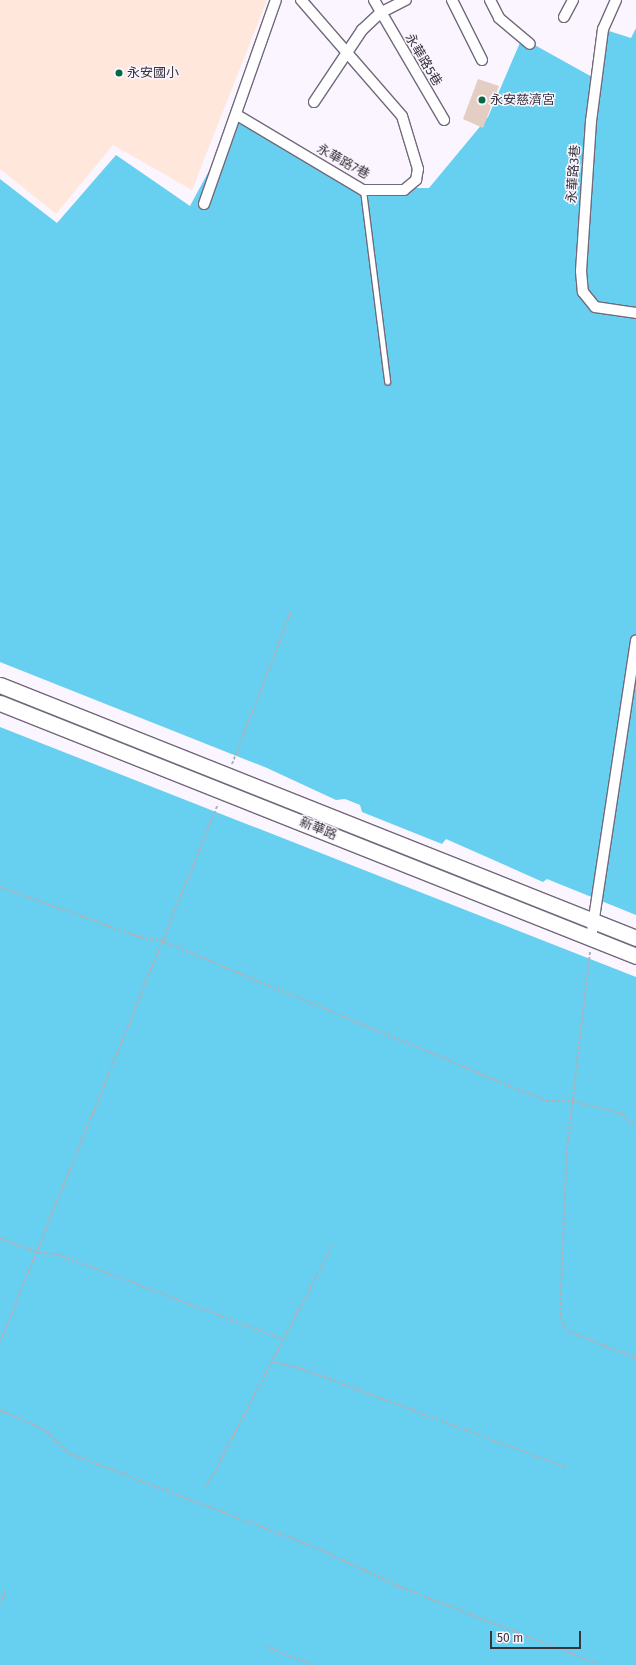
<!DOCTYPE html>
<meta charset="utf-8">
<style>
body{margin:0}
#map{position:relative;width:636px;height:1665px;overflow:hidden;background:#faf5fe;font-family:"Fira Sans","Noto Sans TC",sans-serif}
div>[style]{position:absolute}
[style*='--x']{left:calc(var(--x)*1px);top:calc(var(--y)*1px);width:calc(var(--w)*1px);rotate:calc(var(--a)*1deg)}
.education>*{inset:0;background:#ffe8db}
.water>*{inset:0;background:#67cff0}
.building>*{inset:0;background:#e4cdc2}
.path>*{height:2px;margin-top:-1px;transform-origin:0;background:repeating-linear-gradient(90deg,#b3afb7 0 3px,transparent 0 5px)}
.roads{filter:drop-shadow(1px 0 #72697b) drop-shadow(-1px 0 #72697b) drop-shadow(0 1px #72697b) drop-shadow(0 -1px #72697b)}
.lane>*{height:5px;margin:-2.5px;padding:0 2.5px;transform-origin:2.5px;border-radius:2.5px;background:#fff}
.street>*{height:10px;margin:-5px;padding:0 5px;transform-origin:5px;border-radius:5px;background:#fff}
.secondary>*{height:15px;margin:-7.5px;padding:0 7.5px;transform-origin:7.5px;border-radius:7.5px;background:#fff}
.dots>*{width:11px;height:11px;translate:-50% -50%;box-sizing:border-box;border:2px solid #faf5fe;border-radius:50%}
span{translate:-50% -50%;white-space:nowrap;text-align:center;line-height:1.15;-webkit-text-stroke:3px #faf5fe;paint-order:stroke}
.street-label{font-size:13px;color:#38343c}
.poi-label{font-size:13px;color:#38343c}
.left{translate:0 -50%;text-align:left}
.scale{position:absolute;left:490px;top:1631px;width:91px;height:18px;box-sizing:border-box;border:2px solid #38343c;border-top:0;padding-left:5px;font-size:12px;line-height:14px;white-space:nowrap;color:#38343c;-webkit-text-stroke:3px #faf5fe;paint-order:stroke}
</style>
<div id="map">
<div class="education">
<i style="clip-path:polygon(0 0,267px 0,192px 190px,113px 145px,56px 214px,0 169px)"></i>
</div>
<div class="water">
<i style="clip-path:polygon(636px 28px,636px 915px,547px 879px,543px 882px,446px 839px,442px 844px,362px 812px,360px 805px,345px 799px,336px 800px,267px 768px,0 662px,0 179px,57px 223px,116px 155px,190px 206px,237px 119px,358px 188px,429px 188px,488px 117px,522px 38px,594px 78px,606px 30px,631px 38px)"></i>
<i style="clip-path:polygon(0 727px,636px 977px,636px 1665px,0 1665px)"></i>
</div>
<div class="building">
<i style="clip-path:polygon(478px 79px,499px 86px,483px 128px,463px 119px)"></i>
</div>
<div class="path">
<i style="--x:232;--y:764;--w:166;--a:-68.8"></i>
<i style="--x:0;--y:887;--w:149;--a:19.7"></i>
<i style="--x:140;--y:937;--w:22;--a:10"></i>
<i style="--x:162;--y:941;--w:417;--a:22.6"></i>
<i style="--x:547;--y:1101;--w:25;--a:0"></i>
<i style="--x:572;--y:1101;--w:49;--a:14"></i>
<i style="--x:620;--y:1113;--w:21;--a:41"></i>
<i style="--x:590;--y:952;--w:196;--a:96.7"></i>
<i style="--x:567;--y:1147;--w:170;--a:92.4"></i>
<i style="--x:560;--y:1317;--w:16;--a:63"></i>
<i style="--x:567;--y:1331;--w:74;--a:21.4"></i>
<i style="--x:0;--y:1238;--w:42;--a:21"></i>
<i style="--x:39;--y:1253;--w:18;--a:3"></i>
<i style="--x:57;--y:1254;--w:241;--a:20.7"></i>
<i style="--x:0;--y:1342;--w:580;--a:-67.94"></i>
<i style="--x:274;--y:1362;--w:27;--a:13"></i>
<i style="--x:300;--y:1368;--w:283;--a:20.5"></i>
<i style="--x:0;--y:1410;--w:51;--a:24.5"></i>
<i style="--x:46;--y:1431;--w:31;--a:45"></i>
<i style="--x:68;--y:1453;--w:269;--a:20.9"></i>
<i style="--x:319;--y:1549;--w:89;--a:25.1"></i>
<i style="--x:400;--y:1587;--w:216;--a:21.2"></i>
<i style="--x:206;--y:1488;--w:273;--a:-62.5"></i>
<i style="--x:0;--y:1604;--w:13;--a:-67"></i>
<i style="--x:265;--y:1646;--w:52;--a:21.6"></i>
</div>
<div class="roads">
<div class="lane">
<i style="--x:363;--y:190;--w:193;--a:82.8"></i>
</div>
<div class="street">
<i style="--x:374;--y:0;--w:139;--a:59.7"></i>
<i style="--x:452;--y:0;--w:67;--a:63.4"></i>
<i style="--x:490;--y:0;--w:20;--a:63"></i>
<i style="--x:499;--y:18;--w:40;--a:40"></i>
<i style="--x:616;--y:0;--w:32;--a:114"></i>
<i style="--x:603;--y:29;--w:93;--a:97.4"></i>
<i style="--x:591;--y:121;--w:150;--a:93.8"></i>
<i style="--x:581;--y:271;--w:21;--a:85"></i>
<i style="--x:583;--y:292;--w:19;--a:51"></i>
<i style="--x:595;--y:307;--w:41;--a:8.3"></i>
<i style="--x:564;--y:17;--w:19;--a:-62"></i>
<i style="--x:314;--y:102;--w:87;--a:-56.3"></i>
<i style="--x:362;--y:30;--w:25;--a:-43"></i>
<i style="--x:380;--y:13;--w:29;--a:-27"></i>
<i style="--x:237;--y:115;--w:147;--a:30.8"></i>
<i style="--x:363;--y:190;--w:41;--a:0"></i>
<i style="--x:404;--y:190;--w:16;--a:-40"></i>
<i style="--x:416;--y:180;--w:11;--a:-80"></i>
<i style="--x:418;--y:169;--w:55;--a:-106.8"></i>
<i style="--x:402;--y:116;--w:154;--a:-131"></i>
<i style="--x:204;--y:204;--w:216;--a:-70.6"></i>
<i style="--x:591;--y:938;--w:301;--a:-81.4"></i>
</div>
<div class="secondary">
<i style="--x:0;--y:685;--w:684;--a:21.69"></i>
<i style="--x:0;--y:703;--w:684;--a:21.69"></i>
</div>
</div>
<div class="dots">
<i style="left:119px;top:73px;background:#016a40"></i>
<i style="left:482px;top:100px;background:#016a40"></i>
</div>
<div class="street-label">
<span style="left:423px;top:60px;rotate:59deg">永華路5巷</span>
<span style="left:343px;top:162px;rotate:29deg">永華路7巷</span>
<span style="left:574px;top:174px;rotate:-86deg">永華路3巷</span>
<span style="left:318px;top:829px;rotate:22deg">新華路</span>
</div>
<div class="poi-label">
<span class="left" style="left:127px;top:73px">永安國小</span>
<span class="left" style="left:490px;top:100px">永安慈濟宮</span>
</div>
<div class="scale">50 m</div>
</div>
